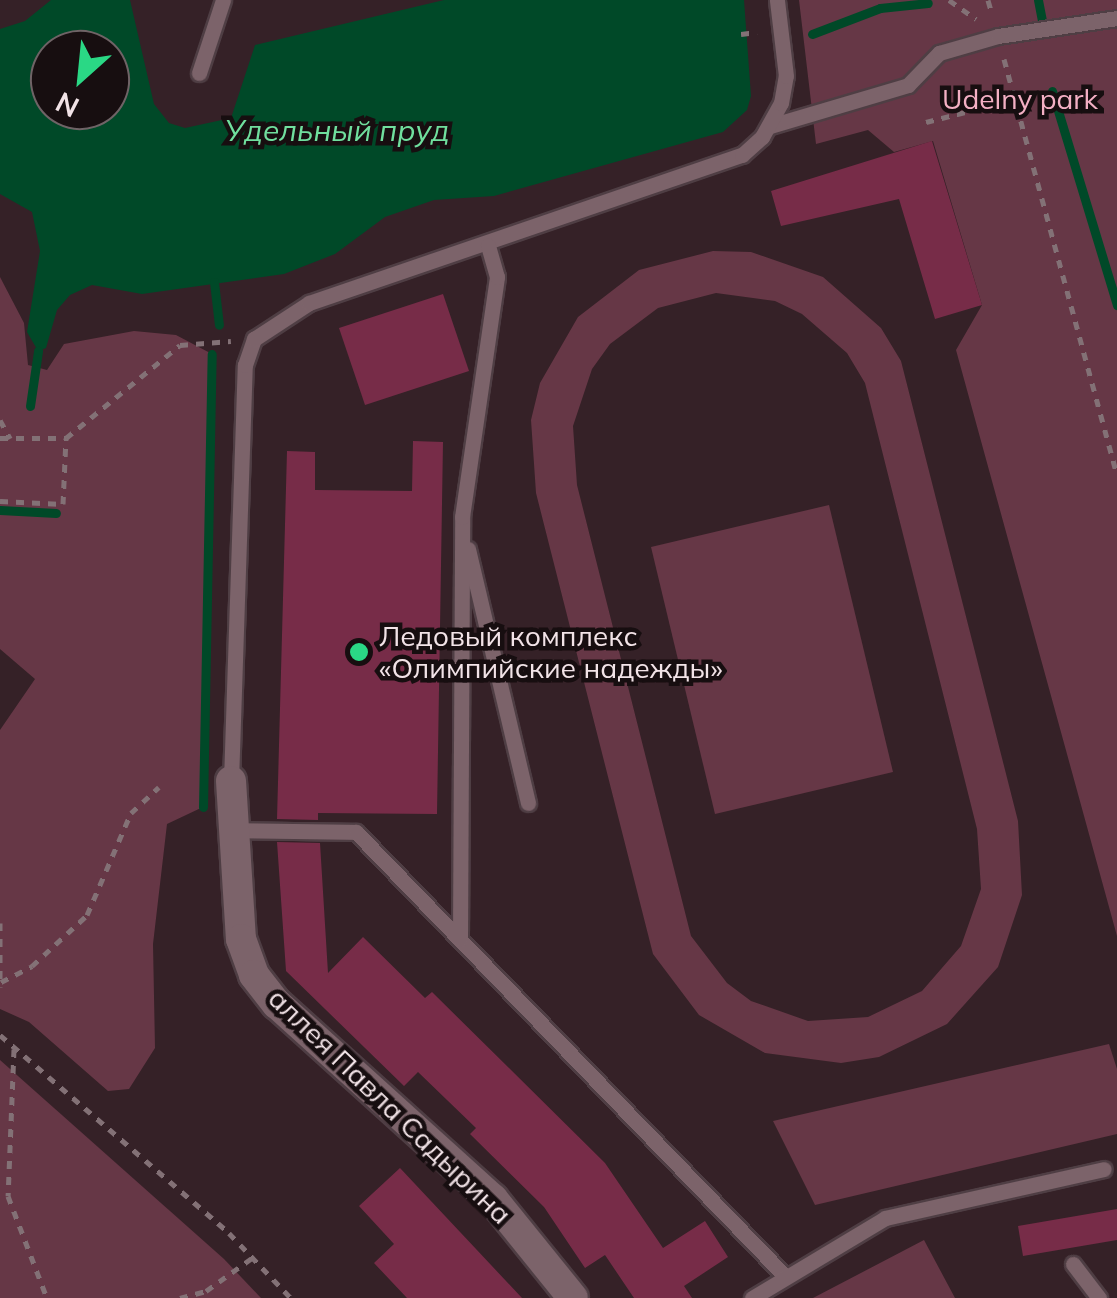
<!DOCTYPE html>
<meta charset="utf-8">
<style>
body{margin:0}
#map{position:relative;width:1117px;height:1298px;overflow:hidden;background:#352127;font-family:Mulish,sans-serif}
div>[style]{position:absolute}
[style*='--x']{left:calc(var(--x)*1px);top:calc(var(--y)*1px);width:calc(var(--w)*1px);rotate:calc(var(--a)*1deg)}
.green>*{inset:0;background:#663746}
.water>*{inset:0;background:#004928}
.stream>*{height:9px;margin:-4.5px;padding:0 4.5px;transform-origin:4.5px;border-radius:4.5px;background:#004928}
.building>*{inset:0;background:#772c48}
.path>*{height:5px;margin-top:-2.5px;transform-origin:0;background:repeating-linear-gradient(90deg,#837176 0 8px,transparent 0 16px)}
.roads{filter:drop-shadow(2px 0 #4f3e44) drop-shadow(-2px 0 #4f3e44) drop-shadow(0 2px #4f3e44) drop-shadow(0 -2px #4f3e44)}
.service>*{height:15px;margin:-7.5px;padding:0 7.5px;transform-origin:7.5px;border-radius:7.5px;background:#7c636a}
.minor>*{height:30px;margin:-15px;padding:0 15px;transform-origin:15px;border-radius:15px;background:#7c636a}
.dots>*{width:28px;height:28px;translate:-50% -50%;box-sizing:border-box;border:5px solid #170e10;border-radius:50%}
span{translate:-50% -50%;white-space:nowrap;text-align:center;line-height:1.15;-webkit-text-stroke:9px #170e10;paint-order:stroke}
.park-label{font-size:28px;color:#f4b0c4}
.poi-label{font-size:28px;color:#f2e3e7}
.left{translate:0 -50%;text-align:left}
.street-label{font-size:28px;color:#f2e3e7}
.water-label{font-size:30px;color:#70df9e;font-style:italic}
.north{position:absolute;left:30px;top:30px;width:100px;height:100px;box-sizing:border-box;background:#170e10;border:2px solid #6f6366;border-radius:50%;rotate:207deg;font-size:28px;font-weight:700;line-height:40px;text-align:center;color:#f2e3e7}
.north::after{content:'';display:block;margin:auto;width:35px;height:45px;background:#2ad885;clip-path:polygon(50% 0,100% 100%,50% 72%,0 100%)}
</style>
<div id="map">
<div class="green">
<i style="clip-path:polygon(799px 0,1117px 0,1117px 936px,956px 350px,982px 305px,933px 141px,894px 152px,868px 130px,816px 144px)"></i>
<i style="clip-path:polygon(evenodd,713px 251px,751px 252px,823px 277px,881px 328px,901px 361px,1018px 821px,1022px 895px,998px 967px,947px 1024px,879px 1057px,841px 1063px,765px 1053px,699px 1015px,653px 954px,536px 493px,531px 420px,540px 383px,578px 317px,639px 270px,713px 251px,716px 293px,775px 301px,802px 314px,847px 353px,865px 383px,977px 829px,981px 889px,961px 946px,922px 991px,868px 1017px,808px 1021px,751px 1001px,727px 983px,691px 936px,577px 485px,573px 426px,592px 369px,610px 344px,658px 308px,716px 293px)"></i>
<i style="clip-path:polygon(0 277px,24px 323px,28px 365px,47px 370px,64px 344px,134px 331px,176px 335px,212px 354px,203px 807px,167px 824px,153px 944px,155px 1048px,129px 1089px,108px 1091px,29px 1022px,0 1009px,0 730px,35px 679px,0 649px)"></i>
<i style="clip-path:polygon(829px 505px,893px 772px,715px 814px,651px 547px)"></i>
<i style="clip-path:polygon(1109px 1044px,1117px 1069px,1117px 1134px,815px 1205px,773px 1121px)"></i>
<i style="clip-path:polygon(0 1060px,224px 1259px,261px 1298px,0 1298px)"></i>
<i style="clip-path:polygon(924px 1240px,955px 1298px,812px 1298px,813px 1298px)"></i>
</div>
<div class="water">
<i style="clip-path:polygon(evenodd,51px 0,130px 0,154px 104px,169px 123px,185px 128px,231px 118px,255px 45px,444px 0,744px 0,751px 96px,747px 110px,723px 132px,494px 196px,434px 200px,385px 217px,335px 254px,284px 274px,142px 294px,92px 285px,70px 295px,57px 310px,46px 348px,38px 351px,27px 332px,40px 251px,32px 212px,0 194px,0 29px,25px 21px,51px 0,50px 50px,110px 50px,110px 110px,50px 110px,50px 50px)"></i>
</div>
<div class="stream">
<i style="--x:1038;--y:0;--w:25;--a:79"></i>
<i style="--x:812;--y:34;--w:73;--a:-20.9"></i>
<i style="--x:880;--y:8;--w:48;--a:-5.9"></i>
<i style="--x:1052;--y:91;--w:224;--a:73.1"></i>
<i style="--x:214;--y:282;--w:43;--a:83.4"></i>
<i style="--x:30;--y:406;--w:56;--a:-81.7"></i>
<i style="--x:0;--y:510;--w:56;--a:3.1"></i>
<i style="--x:203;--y:807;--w:453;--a:-88.9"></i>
</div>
<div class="building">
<i style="clip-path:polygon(932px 141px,982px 305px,935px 319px,899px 199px,781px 226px,771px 191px)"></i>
<i style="clip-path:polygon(443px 294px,469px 371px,365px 405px,339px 328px)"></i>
<i style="clip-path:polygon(413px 441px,443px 442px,437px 814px,318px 813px,318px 820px,277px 819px,287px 451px,315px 452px,315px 490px,412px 491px)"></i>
<i style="clip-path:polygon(277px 842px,320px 843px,328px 973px,363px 937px,425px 998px,432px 992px,605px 1163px,663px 1248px,705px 1221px,728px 1257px,684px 1286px,692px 1298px,634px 1298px,605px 1255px,585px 1268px,544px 1207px,470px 1134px,476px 1128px,418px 1072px,404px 1086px,286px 971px)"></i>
<i style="clip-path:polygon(400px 1168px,522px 1298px,407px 1298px,374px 1263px,394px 1244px,359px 1206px)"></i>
<i style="clip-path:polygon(1117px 1209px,1117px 1240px,1023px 1256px,1018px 1226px)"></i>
</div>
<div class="path">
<i style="--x:949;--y:0;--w:33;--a:35"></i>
<i style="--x:988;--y:0;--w:15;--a:74"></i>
<i style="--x:741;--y:34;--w:16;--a:-7"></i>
<i style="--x:1004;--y:59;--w:431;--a:74.8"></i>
<i style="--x:926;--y:122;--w:90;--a:-14.2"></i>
<i style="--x:0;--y:420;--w:21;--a:61"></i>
<i style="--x:0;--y:438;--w:66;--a:0"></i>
<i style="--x:66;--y:438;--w:147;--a:-39.2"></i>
<i style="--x:180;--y:345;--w:51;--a:-4.5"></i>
<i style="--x:0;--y:501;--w:63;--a:2.7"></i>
<i style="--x:63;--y:504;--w:66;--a:-87.4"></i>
<i style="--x:0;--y:923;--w:64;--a:90"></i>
<i style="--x:1;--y:982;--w:35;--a:-27"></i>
<i style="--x:32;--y:966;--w:75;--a:-42.8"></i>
<i style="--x:87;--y:915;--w:111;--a:-66.7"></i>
<i style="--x:131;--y:813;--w:38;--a:-43"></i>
<i style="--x:0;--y:1035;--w:303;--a:40.8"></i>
<i style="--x:229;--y:1233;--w:90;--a:46.4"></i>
<i style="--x:14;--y:1049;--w:147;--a:92.3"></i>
<i style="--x:8;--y:1196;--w:109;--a:69.1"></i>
<i style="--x:180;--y:1298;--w:27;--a:-15"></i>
<i style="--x:206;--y:1291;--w:57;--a:-35.7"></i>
</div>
<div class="roads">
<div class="service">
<i style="--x:199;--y:73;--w:77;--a:-71.8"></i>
<i style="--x:770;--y:126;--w:144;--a:-16.5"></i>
<i style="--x:908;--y:85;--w:45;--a:-45.9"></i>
<i style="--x:939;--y:53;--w:61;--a:-16.1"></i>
<i style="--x:998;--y:36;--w:120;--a:-8.6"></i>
<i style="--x:468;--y:549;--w:261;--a:76.7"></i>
<i style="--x:231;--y:781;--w:416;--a:-88.1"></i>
<i style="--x:245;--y:365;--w:28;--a:-71"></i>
<i style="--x:254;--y:339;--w:66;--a:-33.2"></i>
<i style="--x:309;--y:303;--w:458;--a:-18.9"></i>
<i style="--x:742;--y:155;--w:27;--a:-42"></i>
<i style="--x:762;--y:137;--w:39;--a:-61"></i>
<i style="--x:781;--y:103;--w:27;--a:-80"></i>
<i style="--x:786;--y:76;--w:77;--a:-96.8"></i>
<i style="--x:231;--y:830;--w:125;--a:0.9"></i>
<i style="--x:356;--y:832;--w:616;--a:45.99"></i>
<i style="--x:460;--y:939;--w:422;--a:-89.7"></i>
<i style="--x:462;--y:517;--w:243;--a:-81.7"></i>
<i style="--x:497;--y:277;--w:33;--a:-106"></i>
<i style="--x:1073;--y:1264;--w:43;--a:52.6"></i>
<i style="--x:752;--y:1298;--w:155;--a:-31"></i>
<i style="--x:885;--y:1218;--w:224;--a:-12.6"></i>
</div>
<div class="minor">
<i style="--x:231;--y:781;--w:158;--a:86.4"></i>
<i style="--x:241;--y:939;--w:38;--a:70"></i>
<i style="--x:254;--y:975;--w:37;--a:52"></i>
<i style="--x:277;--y:1004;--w:291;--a:42.1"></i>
<i style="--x:493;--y:1199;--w:127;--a:51.1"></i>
</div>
</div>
<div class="dots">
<i style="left:359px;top:652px;background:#2ad885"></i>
</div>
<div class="park-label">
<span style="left:1020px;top:99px">Udelny park</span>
</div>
<div class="poi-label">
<span class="left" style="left:379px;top:652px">Ледовый комплекс<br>«Олимпийские надежды»</span>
</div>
<div class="street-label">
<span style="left:390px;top:1106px;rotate:44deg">аллея Павла Садырина</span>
</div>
<div class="water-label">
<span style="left:337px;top:130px">Удельный пруд</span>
</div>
<div class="north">N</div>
</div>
